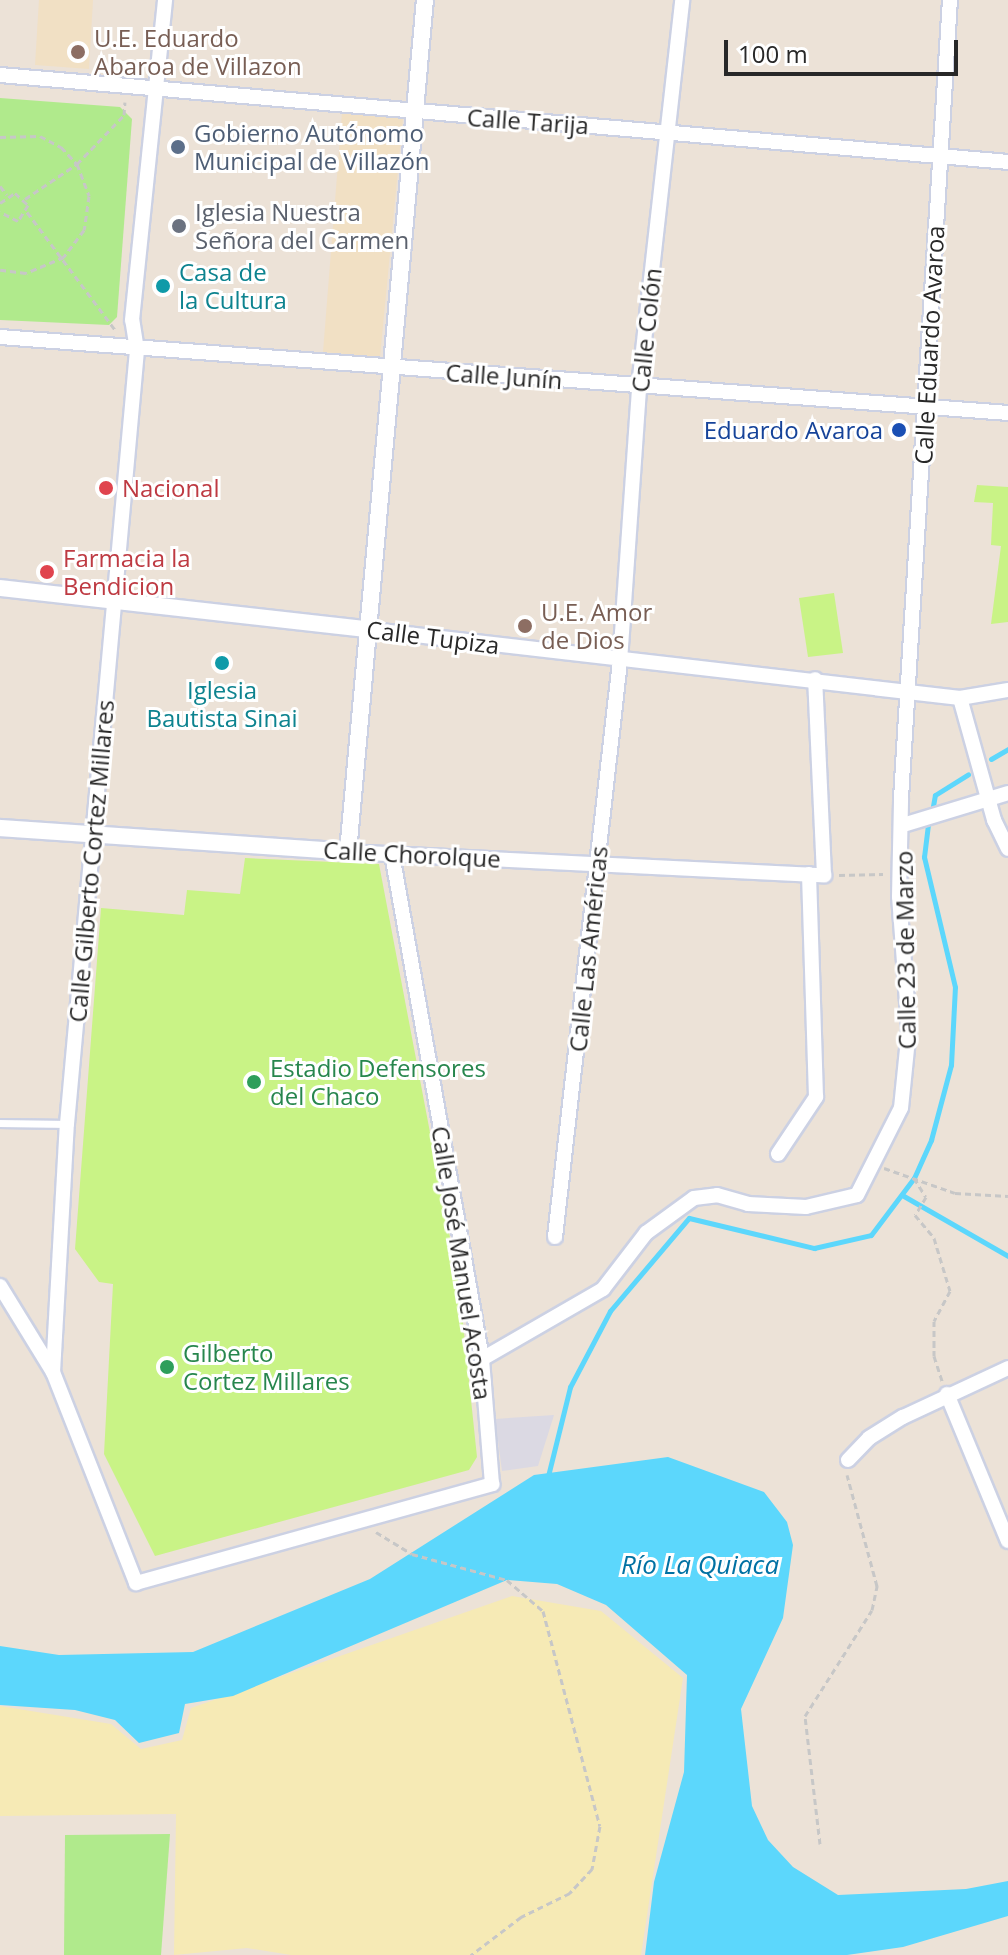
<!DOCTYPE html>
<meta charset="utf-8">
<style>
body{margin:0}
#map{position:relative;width:1008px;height:1955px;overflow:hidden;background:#ece2d7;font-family:"Open Sans",sans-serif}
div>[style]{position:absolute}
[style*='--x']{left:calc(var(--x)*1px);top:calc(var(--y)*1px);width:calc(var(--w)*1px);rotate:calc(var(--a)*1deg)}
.industrial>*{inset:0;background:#dbd9e3}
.education>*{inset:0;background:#f1e0c4}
.green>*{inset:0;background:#b0ea8c}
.sand>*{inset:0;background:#f6eab5}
.pitch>*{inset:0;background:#c9f386}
.water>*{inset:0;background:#5cd7fc}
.stream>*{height:5px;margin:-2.5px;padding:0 2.5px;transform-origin:2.5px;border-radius:2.5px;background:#5cd7fc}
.path>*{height:3px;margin-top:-1.5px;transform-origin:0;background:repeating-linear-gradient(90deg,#c7c7c7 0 6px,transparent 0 10px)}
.roads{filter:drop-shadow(2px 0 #ccd1e3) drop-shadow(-2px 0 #ccd1e3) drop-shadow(0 2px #ccd1e3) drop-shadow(0 -2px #ccd1e3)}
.service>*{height:7px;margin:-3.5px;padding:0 3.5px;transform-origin:3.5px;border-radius:3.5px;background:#fff}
.minor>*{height:14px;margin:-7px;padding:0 7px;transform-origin:7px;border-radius:7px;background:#fff}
.tertiary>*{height:16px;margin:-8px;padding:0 8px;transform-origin:8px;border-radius:8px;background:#fff}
.dots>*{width:22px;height:22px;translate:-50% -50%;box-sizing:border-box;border:4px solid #fff;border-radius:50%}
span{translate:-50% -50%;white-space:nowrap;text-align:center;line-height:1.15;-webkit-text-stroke:6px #fff;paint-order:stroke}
.education-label{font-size:24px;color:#785e54}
.left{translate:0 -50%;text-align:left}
.street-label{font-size:24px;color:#282828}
.service-label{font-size:24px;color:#4e5e75}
.worship-label{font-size:24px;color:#5b616d}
.culture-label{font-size:24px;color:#0d838f}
.transit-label{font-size:24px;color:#164399}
.right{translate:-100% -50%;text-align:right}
.health-label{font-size:24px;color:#be3a42}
.leisure-label{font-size:24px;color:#27864d}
.water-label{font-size:26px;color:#0071a3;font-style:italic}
.scale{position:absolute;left:724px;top:40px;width:234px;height:36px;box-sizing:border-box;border:4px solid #282828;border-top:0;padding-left:10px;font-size:24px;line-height:28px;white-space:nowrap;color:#282828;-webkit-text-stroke:6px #fff;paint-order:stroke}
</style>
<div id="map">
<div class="industrial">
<i style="clip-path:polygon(554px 1415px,538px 1466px,502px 1471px,495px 1419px)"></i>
</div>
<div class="education">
<i style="clip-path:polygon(39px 0,93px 0,89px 69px,35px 65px)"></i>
<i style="clip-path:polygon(342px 113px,403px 118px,380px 357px,323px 352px)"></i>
</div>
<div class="green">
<i style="clip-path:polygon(0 98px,120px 107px,132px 119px,117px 317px,109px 325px,0 320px)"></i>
<i style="clip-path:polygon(170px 1834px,161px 1955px,64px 1955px,65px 1835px)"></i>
</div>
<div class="sand">
<i style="clip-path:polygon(512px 1596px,601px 1611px,683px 1678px,641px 1955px,291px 1955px,247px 1948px,174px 1955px,176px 1814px,0 1816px,0 1706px,111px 1724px,141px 1749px,182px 1740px,191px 1708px)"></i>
</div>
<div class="pitch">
<i style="clip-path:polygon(977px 485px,1008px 487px,1008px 622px,991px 624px,1001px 546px,991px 545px,993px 503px,974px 502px)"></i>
<i style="clip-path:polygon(834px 593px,843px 653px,808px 657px,799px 598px)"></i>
<i style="clip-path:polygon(245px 858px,379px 864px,459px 1285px,477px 1457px,469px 1470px,155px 1556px,104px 1454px,113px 1284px,99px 1282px,75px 1249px,101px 908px,184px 915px,187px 890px,240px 894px)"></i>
</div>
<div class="water">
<i style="clip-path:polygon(668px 1457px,764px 1492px,787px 1522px,793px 1545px,783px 1618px,741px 1709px,752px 1806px,768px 1840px,793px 1867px,838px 1895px,966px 1889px,1008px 1881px,1008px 1916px,903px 1947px,847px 1955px,645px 1955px,654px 1882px,684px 1772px,687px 1675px,606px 1605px,557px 1584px,507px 1580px,233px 1696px,185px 1704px,179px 1733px,139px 1743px,115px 1720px,75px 1710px,0 1705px,0 1646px,59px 1655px,193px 1652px,370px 1579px,534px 1475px)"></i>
</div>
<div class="stream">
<i style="--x:991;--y:759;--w:20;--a:-30"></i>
<i style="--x:933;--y:806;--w:11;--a:-80"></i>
<i style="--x:935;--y:795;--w:39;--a:-32"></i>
<i style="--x:902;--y:1195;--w:122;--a:29.9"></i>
<i style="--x:547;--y:1480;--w:96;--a:-76.1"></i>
<i style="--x:570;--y:1387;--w:86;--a:-62.2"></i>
<i style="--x:610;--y:1311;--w:122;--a:-49.7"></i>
<i style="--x:689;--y:1218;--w:129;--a:13.5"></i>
<i style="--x:814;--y:1248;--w:58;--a:-12.8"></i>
<i style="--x:871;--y:1235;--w:71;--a:-53"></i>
<i style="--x:914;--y:1178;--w:42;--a:-65.9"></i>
<i style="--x:931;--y:1140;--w:78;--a:-75.1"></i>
<i style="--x:951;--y:1065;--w:78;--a:-87.1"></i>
<i style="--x:955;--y:987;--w:134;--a:-103.4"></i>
<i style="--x:924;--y:857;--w:32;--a:-83"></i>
</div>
<div class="path">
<i style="--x:0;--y:137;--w:40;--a:-1.4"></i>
<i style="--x:40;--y:136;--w:24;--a:28"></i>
<i style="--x:61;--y:147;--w:23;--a:47"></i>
<i style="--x:77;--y:164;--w:34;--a:69"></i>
<i style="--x:89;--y:196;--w:34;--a:98"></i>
<i style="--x:84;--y:230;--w:34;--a:127"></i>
<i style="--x:64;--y:257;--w:41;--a:157.2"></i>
<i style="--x:26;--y:273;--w:26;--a:-173"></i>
<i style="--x:0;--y:186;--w:11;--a:52"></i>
<i style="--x:25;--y:199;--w:63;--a:-33.9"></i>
<i style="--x:77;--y:164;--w:68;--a:-46.2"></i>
<i style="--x:124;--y:115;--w:13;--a:-86"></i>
<i style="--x:0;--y:203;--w:18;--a:-34"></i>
<i style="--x:15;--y:193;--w:18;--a:43"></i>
<i style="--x:28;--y:205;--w:19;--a:122"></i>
<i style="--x:18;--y:221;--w:20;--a:-153"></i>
<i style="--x:27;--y:212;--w:149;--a:53.2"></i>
<i style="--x:839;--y:875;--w:44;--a:-1.3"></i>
<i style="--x:884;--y:1168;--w:75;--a:19.4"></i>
<i style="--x:955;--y:1193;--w:53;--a:3.2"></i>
<i style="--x:914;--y:1178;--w:22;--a:58"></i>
<i style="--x:926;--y:1197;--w:21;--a:121"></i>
<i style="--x:915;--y:1215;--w:30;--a:50"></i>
<i style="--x:934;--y:1238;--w:55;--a:73.2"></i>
<i style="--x:950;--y:1291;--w:34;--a:118"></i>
<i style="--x:934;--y:1321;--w:35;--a:90"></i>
<i style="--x:934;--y:1356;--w:28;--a:72"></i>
<i style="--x:376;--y:1532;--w:42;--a:31.4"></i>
<i style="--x:412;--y:1554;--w:98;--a:15.3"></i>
<i style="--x:507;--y:1580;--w:48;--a:40.7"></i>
<i style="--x:543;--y:1611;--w:222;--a:75.2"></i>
<i style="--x:600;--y:1826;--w:44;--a:100.5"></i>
<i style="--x:592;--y:1869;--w:33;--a:133"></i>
<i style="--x:570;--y:1893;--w:55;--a:153.9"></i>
<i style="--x:521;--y:1917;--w:63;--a:142.8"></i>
<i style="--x:820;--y:1844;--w:129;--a:-96.7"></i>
<i style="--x:805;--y:1716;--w:125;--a:-57.7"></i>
<i style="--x:872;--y:1610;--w:25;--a:-78"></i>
<i style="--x:877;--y:1586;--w:115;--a:-105.1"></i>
</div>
<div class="roads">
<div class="service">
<i style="--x:0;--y:1123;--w:66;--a:0.9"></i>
</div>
<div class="minor">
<i style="--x:0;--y:75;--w:1012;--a:4.93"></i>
<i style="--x:0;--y:337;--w:1011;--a:4.31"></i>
<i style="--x:372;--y:630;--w:592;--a:6.6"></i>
<i style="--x:960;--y:698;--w:49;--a:-9.5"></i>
<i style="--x:960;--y:698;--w:127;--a:74.4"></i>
<i style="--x:994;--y:820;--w:32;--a:64"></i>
<i style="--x:903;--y:825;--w:110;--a:-16.9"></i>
<i style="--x:348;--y:852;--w:477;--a:2.8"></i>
<i style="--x:824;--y:875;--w:196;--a:-92.6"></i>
<i style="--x:778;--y:1154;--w:69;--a:-56.3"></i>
<i style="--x:816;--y:1097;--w:223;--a:-91.8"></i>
<i style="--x:555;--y:1237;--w:580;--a:-83.56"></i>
<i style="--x:620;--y:661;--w:276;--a:-86"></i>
<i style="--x:639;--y:386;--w:388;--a:-83.6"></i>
<i style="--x:0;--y:1286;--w:101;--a:58.4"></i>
<i style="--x:53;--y:1372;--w:227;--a:68.5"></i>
<i style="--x:136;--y:1583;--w:370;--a:-15.5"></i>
<i style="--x:492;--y:1484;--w:125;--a:-94.6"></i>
<i style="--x:482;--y:1359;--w:513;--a:-100.11"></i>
<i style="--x:482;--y:1359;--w:140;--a:-30"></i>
<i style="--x:603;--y:1289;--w:71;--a:-52.5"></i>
<i style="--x:646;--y:1233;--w:59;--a:-36.1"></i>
<i style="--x:694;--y:1198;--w:23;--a:-7"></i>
<i style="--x:717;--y:1195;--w:32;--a:16"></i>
<i style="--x:748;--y:1204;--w:58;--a:3"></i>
<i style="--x:806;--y:1207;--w:52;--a:-13.2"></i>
<i style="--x:857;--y:1195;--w:97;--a:-63.2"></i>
<i style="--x:901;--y:1108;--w:79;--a:-84.2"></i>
<i style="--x:909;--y:1029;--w:132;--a:-94.3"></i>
<i style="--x:899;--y:897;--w:99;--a:-88.8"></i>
<i style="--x:901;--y:798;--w:800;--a:-86.49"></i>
<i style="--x:53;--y:1372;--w:248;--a:-86.8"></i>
<i style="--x:67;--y:1124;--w:777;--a:-84.83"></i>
<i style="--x:137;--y:350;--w:30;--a:-99"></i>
<i style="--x:132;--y:320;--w:322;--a:-84.1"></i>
<i style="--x:947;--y:1394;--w:159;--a:67.5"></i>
<i style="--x:848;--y:1460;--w:30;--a:-46"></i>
<i style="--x:869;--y:1438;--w:40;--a:-32"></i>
<i style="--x:903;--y:1417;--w:116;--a:-25"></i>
</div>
<div class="tertiary">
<i style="--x:0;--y:588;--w:374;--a:6.4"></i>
<i style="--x:0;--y:828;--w:349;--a:3.9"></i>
<i style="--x:348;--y:852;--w:855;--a:-84.84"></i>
</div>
</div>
<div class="dots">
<i style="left:78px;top:52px;background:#8d6e63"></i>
<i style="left:178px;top:147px;background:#5c6f8a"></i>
<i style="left:179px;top:226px;background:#6b7280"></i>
<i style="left:163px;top:286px;background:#0f9aa8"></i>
<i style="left:899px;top:430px;background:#1a4fb4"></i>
<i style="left:106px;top:488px;background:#e0444e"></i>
<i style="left:47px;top:572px;background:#e0444e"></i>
<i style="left:525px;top:626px;background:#8d6e63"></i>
<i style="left:222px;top:663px;background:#0f9aa8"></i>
<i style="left:254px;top:1082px;background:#2e9e5b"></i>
<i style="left:167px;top:1367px;background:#2e9e5b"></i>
</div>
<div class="education-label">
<span class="left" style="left:94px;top:52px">U.E. Eduardo<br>Abaroa de Villazon</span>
<span class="left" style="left:541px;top:626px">U.E. Amor<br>de Dios</span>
</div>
<div class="street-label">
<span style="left:528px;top:121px;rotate:4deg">Calle Tarija</span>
<span style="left:646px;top:330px;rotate:-84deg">Calle Colón</span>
<span style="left:929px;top:345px;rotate:-87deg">Calle Eduardo Avaroa</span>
<span style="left:504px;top:376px;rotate:4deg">Calle Junín</span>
<span style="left:433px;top:637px;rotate:7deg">Calle Tupiza</span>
<span style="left:412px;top:854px;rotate:3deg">Calle Chorolque</span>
<span style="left:91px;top:861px;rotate:-85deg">Calle Gilberto Cortez Millares</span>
<span style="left:588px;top:949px;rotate:-84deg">Calle Las Américas</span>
<span style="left:905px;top:950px;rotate:-91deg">Calle 23 de Marzo</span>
<span style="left:462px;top:1263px;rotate:81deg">Calle José Manuel Acosta</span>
</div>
<div class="service-label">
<span class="left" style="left:194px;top:147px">Gobierno Autónomo<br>Municipal de Villazón</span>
</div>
<div class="worship-label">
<span class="left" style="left:195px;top:226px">Iglesia Nuestra<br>Señora del Carmen</span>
</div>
<div class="culture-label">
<span class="left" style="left:179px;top:286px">Casa de<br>la Cultura</span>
<span style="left:222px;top:704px">Iglesia<br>Bautista Sinai</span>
</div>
<div class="transit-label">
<span class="right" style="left:883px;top:430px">Eduardo Avaroa</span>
</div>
<div class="health-label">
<span class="left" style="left:122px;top:488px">Nacional</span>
<span class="left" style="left:63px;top:572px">Farmacia la<br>Bendicion</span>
</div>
<div class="leisure-label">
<span class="left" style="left:270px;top:1082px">Estadio Defensores<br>del Chaco</span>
<span class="left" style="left:183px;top:1367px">Gilberto<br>Cortez Millares</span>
</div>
<div class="water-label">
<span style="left:700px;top:1565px">Río La Quiaca</span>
</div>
<div class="scale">100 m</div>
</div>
